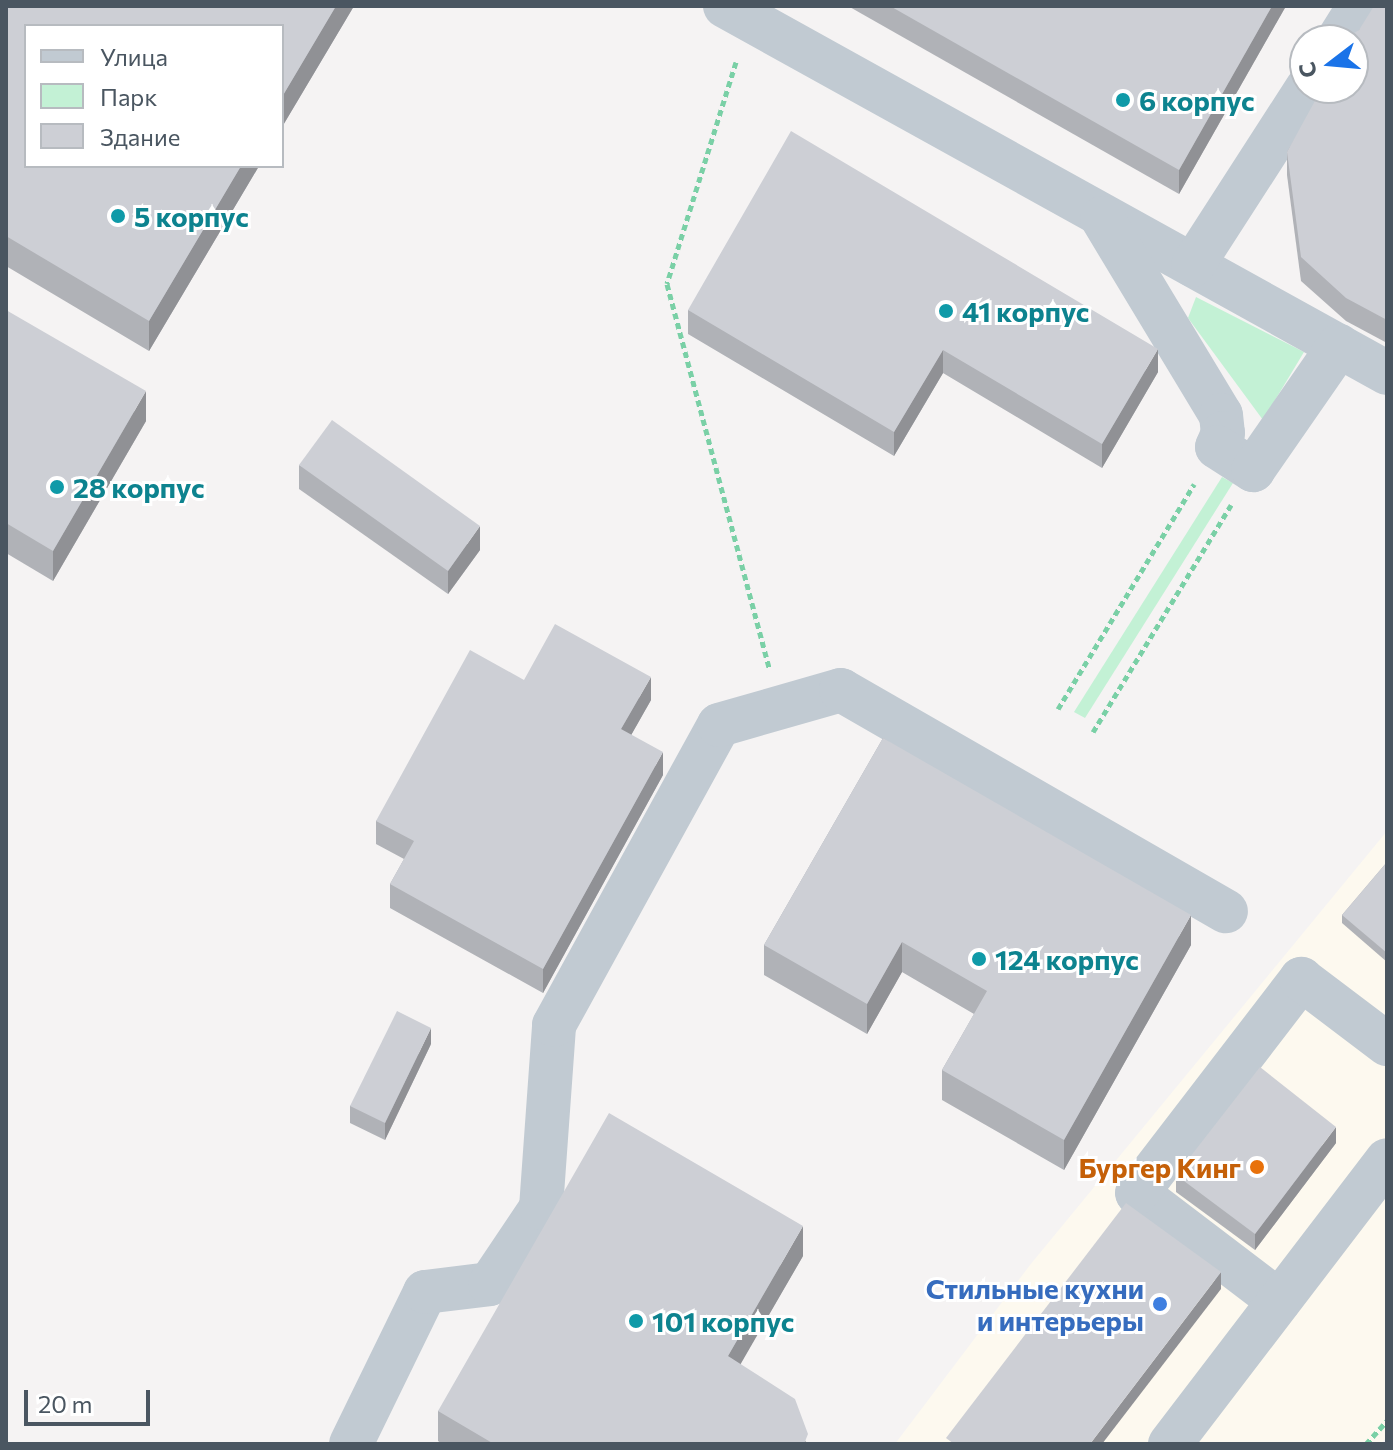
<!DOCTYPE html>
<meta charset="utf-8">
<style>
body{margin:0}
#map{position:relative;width:1393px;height:1450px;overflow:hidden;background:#f5f3f3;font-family:Commissioner,sans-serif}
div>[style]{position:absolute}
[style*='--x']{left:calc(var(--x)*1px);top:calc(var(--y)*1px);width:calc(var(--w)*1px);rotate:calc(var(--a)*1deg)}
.commercial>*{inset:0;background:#fdf9ef}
.green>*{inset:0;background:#c3f1d5}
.path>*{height:5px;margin-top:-2.5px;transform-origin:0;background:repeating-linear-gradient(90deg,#7ad0a6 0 6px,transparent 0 10px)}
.minor>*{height:44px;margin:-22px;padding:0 22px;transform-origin:22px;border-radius:22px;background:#c1cad2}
.wall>*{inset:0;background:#b0b2b7}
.shaded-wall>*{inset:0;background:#909195}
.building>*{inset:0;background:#cdcfd5}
.dots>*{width:22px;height:22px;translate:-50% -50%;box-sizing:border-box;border:4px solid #fff;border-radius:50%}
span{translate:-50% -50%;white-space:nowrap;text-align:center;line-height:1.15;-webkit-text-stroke:6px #fff;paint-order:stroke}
.culture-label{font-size:28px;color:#0d838f;font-weight:700}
.left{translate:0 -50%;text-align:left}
.food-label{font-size:28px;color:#c56008;font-weight:700}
.right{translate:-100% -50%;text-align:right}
.shop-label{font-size:28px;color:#366cbe;font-weight:700}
.frame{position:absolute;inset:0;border:8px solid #4a5661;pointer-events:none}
.legend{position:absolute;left:24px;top:24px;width:260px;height:144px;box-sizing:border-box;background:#fff;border:2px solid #b7bbc0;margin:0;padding:10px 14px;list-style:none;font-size:24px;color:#4a5661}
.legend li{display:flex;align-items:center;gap:16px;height:40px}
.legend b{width:40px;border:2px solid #b7bbc0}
.north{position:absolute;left:1289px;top:24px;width:80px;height:80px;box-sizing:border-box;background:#fff;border:2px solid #b7bbc0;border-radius:50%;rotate:254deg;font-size:22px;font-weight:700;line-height:32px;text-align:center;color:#4a5661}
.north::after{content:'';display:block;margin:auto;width:28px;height:36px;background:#1a73e8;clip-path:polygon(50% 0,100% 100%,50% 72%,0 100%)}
.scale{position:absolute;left:24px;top:1390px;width:126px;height:36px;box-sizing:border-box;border:4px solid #4a5661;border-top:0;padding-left:10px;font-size:24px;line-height:28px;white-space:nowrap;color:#4a5661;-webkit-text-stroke:6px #fff;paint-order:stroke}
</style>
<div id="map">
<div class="commercial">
<i style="clip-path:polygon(1387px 831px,1387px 1436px,1381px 1444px,895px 1444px,1030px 1265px)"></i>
</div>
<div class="green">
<i style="clip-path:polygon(1196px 297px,1304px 352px,1263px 420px,1188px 318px)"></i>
<i style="clip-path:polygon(1222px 477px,1233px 483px,1085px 718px,1074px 712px)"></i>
</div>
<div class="path">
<i style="--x:736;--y:62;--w:232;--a:107.3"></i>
<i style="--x:667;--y:284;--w:397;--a:75.1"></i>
<i style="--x:1058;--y:709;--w:263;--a:-58.8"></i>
<i style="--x:1093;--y:732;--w:266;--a:-58.7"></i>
<i style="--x:1366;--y:1444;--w:31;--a:-48"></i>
</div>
<div class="minor">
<i style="--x:725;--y:6;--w:757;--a:29"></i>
<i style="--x:1338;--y:40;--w:40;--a:-58"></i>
<i style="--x:1102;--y:218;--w:230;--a:58.9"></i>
<i style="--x:1221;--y:415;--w:18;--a:84"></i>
<i style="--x:1223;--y:433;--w:15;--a:113"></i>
<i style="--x:1217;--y:447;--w:43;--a:32.6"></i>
<i style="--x:1253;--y:470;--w:151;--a:-55.3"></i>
<i style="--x:1193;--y:265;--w:211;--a:-57.2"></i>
<i style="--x:1279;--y:1301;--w:178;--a:-142.7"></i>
<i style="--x:1137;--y:1193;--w:270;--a:-52.5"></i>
<i style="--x:1301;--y:979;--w:108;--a:37.1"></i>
<i style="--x:351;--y:1444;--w:169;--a:-64"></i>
<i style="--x:425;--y:1292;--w:65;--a:-7"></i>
<i style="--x:490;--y:1284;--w:92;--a:-56.1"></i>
<i style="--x:541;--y:1208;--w:183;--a:-85.9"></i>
<i style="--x:554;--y:1025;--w:342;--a:-61.2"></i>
<i style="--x:719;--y:725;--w:127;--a:-16"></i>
<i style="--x:841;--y:690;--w:444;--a:29.9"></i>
<i style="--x:1170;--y:1444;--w:357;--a:-52.6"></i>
</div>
<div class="wall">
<i style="clip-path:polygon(6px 6px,354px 6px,282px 127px,282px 26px,259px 166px,149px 351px,6px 266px)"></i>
<i style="clip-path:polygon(848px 6px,1286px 6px,1179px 194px)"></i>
<i style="clip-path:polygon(1387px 6px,1387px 343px,1346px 321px,1301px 281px,1287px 175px,1287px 152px,1359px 30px)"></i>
<i style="clip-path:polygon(6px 310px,146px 421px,53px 581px,6px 553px)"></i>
<i style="clip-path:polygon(688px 310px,1158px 372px,1102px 468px,943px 373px,894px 456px,688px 334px)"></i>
<i style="clip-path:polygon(299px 465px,480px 550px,448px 594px,299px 489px)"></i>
<i style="clip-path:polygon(524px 680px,651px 700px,631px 735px,663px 775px,543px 993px,390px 908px,390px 884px,404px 859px,376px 844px,376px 821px)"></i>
<i style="clip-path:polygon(883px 738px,1191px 945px,1064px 1170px,942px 1100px,942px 1070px,974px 1014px,902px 972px,867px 1034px,764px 975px,764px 945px)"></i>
<i style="clip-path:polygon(1387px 862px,1387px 962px,1342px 923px,1342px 915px)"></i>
<i style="clip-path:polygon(431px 1044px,385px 1140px,350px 1123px,350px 1106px)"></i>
<i style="clip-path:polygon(1336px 1143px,1255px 1250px,1176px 1192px,1176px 1175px)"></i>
<i style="clip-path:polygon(803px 1256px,740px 1364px,808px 1444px,442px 1444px,438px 1441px,438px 1411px)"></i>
</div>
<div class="shaded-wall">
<i style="clip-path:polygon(336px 6px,354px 6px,282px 127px,282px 97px)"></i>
<i style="clip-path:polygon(1272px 6px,1286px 6px,1179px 194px,1179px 170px)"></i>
<i style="clip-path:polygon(241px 166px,259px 166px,149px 351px,149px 321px)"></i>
<i style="clip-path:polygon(1158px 349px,1158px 372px,1102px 468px,1102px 444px)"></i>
<i style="clip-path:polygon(943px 350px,943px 373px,894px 456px,894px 432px)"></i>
<i style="clip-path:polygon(146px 391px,146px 421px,53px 581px,53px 551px)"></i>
<i style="clip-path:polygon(480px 526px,480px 550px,448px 594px,448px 571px)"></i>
<i style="clip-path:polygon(651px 677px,651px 700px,621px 753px,621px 729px)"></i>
<i style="clip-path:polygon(663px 752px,663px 775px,543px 993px,543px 969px)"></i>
<i style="clip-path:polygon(1191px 915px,1191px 945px,1064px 1170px,1064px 1140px)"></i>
<i style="clip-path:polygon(902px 942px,902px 972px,867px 1034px,867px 1004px)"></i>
<i style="clip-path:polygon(431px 1028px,431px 1044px,385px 1140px,385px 1123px)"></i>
<i style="clip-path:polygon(1336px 1127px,1336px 1143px,1255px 1250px,1255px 1234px)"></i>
<i style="clip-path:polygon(803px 1226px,803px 1256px,728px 1386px,728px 1356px)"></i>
<i style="clip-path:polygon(1221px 1272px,1221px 1289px,1102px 1444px,1090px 1444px)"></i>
</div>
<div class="building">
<i style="clip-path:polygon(6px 6px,336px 6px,282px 97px,282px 26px,26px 26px,26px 166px,241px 166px,149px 321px,6px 236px)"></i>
<i style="clip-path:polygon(890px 6px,1272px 6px,1179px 170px)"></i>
<i style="clip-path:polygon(1374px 6px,1387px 6px,1387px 320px,1346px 298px,1301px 257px,1287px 152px,1322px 88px,1353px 88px,1353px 40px,1343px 40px,1359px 30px)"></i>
<i style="clip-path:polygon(791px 131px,1158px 349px,1102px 444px,943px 350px,894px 432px,688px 310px)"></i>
<i style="clip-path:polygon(6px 310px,146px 391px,53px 551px,6px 523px)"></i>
<i style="clip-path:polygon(332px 420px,480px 526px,448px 571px,299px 465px)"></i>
<i style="clip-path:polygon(555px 624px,651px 677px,621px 729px,663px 752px,543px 969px,390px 884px,414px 841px,376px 821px,470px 650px,524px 680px)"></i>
<i style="clip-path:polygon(883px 738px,1191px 915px,1064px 1140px,942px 1070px,987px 991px,902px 942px,867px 1004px,764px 945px)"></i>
<i style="clip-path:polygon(1387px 862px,1387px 953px,1342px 915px)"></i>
<i style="clip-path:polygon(397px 1011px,431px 1028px,385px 1123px,350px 1106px)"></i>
<i style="clip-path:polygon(1260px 1067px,1336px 1127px,1255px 1234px,1176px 1175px)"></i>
<i style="clip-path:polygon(609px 1113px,803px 1226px,728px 1356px,795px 1399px,808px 1434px,804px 1444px,494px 1444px,438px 1411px)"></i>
<i style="clip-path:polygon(1126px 1203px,1221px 1272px,1090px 1444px,954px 1444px,946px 1438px)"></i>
</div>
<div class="dots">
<i style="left:1123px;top:100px;background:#0f9aa8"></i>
<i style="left:118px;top:216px;background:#0f9aa8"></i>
<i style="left:946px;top:311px;background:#0f9aa8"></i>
<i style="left:57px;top:487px;background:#0f9aa8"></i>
<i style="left:979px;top:959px;background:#0f9aa8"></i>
<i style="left:1257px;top:1167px;background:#e8710a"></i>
<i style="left:1160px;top:1304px;background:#3f7fe0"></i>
<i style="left:636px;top:1321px;background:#0f9aa8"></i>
</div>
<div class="culture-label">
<span class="left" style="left:1139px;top:100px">6 корпус</span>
<span class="left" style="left:134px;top:216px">5 корпус</span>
<span class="left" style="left:962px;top:311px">41 корпус</span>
<span class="left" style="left:73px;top:487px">28 корпус</span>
<span class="left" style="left:995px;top:959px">124 корпус</span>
<span class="left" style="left:652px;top:1321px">101 корпус</span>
</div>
<div class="food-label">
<span class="right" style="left:1241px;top:1167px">Бургер Кинг</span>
</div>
<div class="shop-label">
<span class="right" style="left:1144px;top:1304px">Стильные кухни<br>и интерьеры</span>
</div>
<div class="frame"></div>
<ul class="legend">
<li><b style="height:10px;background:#c1cad2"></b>Улица</li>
<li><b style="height:22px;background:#c3f1d5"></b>Парк</li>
<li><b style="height:22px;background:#cdcfd5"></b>Здание</li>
</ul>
<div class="north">С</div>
<div class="scale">20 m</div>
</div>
